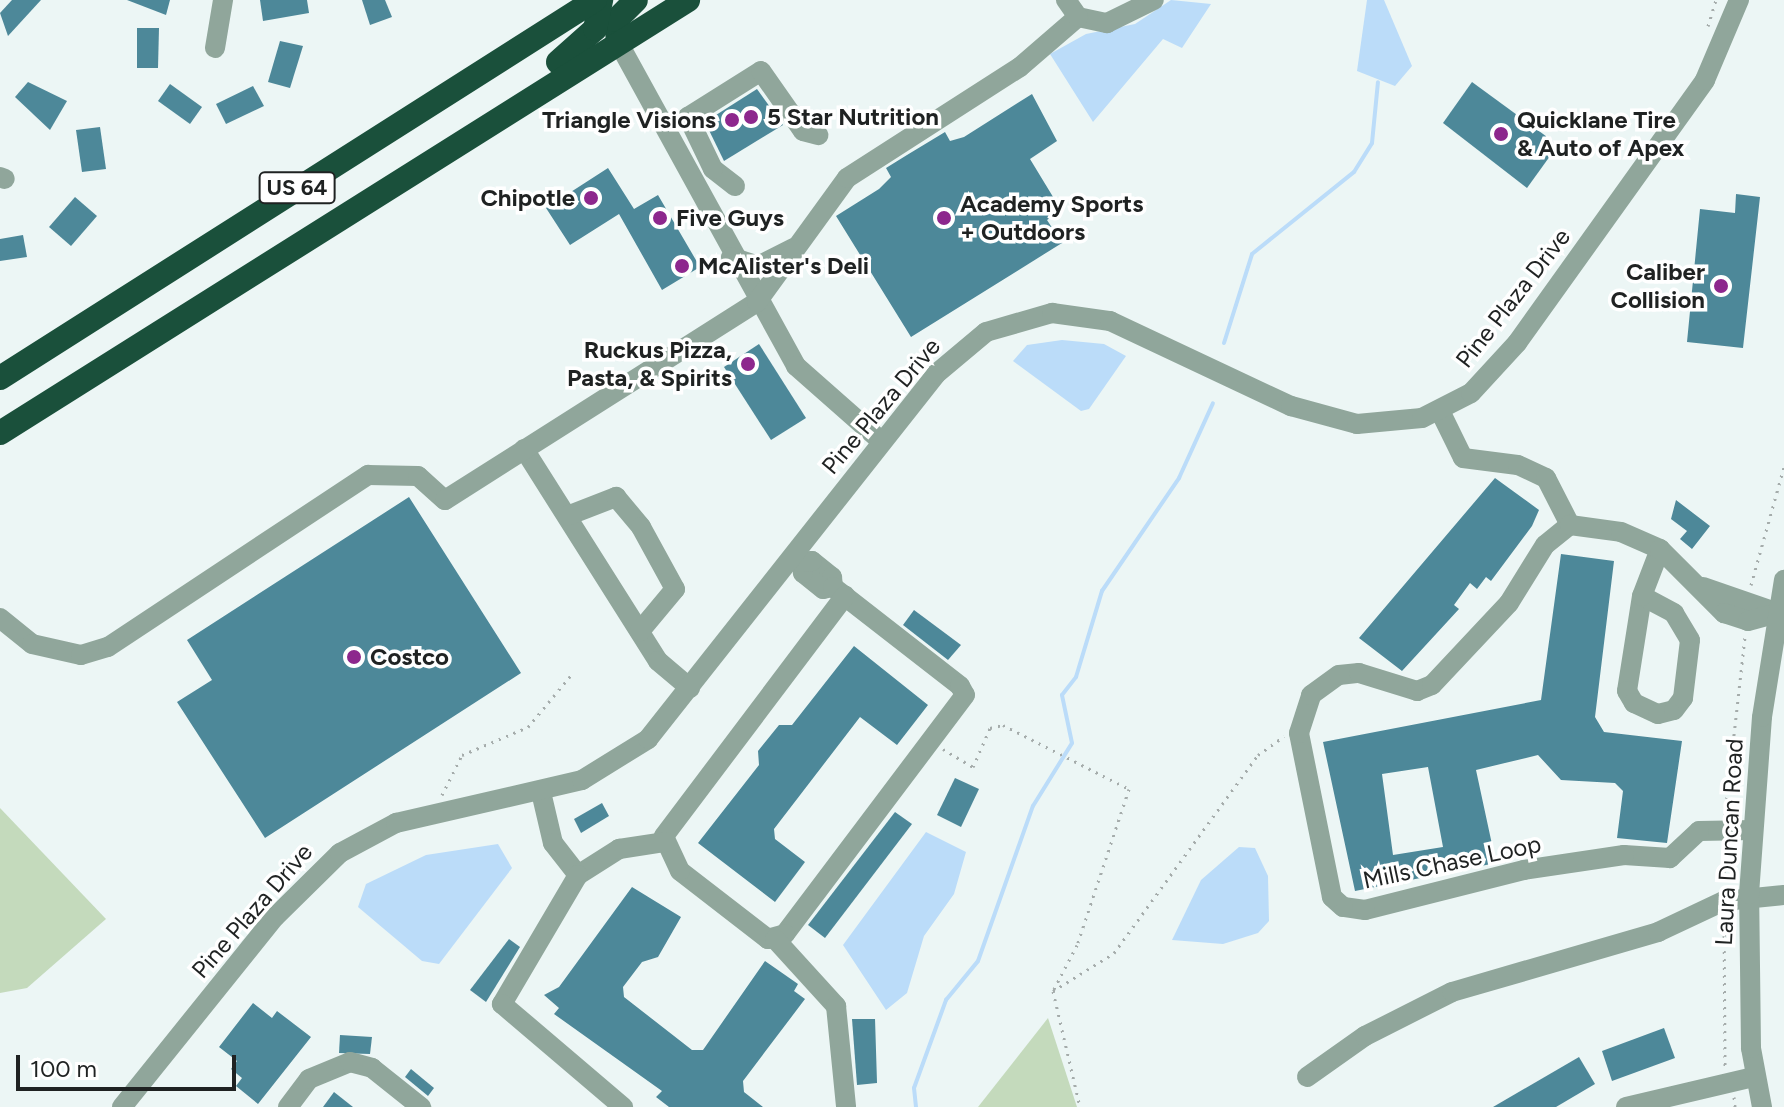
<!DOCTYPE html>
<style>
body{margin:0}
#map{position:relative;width:1784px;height:1107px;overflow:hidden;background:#ecf6f5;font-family:Figtree,sans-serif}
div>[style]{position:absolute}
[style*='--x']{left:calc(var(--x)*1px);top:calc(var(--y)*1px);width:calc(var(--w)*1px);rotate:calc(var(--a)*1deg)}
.green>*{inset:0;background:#c4dabc}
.water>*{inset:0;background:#bbdcf9}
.stream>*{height:4px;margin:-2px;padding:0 2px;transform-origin:2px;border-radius:2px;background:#bbdcf9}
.building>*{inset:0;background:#4d8899}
.path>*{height:3px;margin-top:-1.5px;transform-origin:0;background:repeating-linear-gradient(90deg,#a5acab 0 2px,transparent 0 8px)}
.minor>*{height:20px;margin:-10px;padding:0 10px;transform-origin:10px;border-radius:10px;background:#90a69b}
.highway>*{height:24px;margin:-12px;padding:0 12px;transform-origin:12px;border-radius:12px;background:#1a503b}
.dots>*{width:22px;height:22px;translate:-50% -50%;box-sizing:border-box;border:4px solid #fff;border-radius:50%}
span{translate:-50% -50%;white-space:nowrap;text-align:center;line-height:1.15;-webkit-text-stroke:7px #fff;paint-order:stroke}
.shield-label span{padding:2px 6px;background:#fff;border:2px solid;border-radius:6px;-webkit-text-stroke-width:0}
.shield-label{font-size:22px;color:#1f2222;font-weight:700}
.poi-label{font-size:24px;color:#1f2222;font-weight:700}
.left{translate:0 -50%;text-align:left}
.right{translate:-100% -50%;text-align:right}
.street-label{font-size:24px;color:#1f2222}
.scale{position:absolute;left:16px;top:1055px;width:220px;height:36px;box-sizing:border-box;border:4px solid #1f2222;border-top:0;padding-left:10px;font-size:24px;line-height:28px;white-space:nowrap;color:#1f2222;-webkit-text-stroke:6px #fff;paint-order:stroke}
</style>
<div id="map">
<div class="green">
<i style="clip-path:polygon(0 808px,106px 919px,27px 988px,0 993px)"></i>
<i style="clip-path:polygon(1048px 1018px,1077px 1107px,978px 1107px)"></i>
</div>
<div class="water">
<i style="clip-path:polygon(1171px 0,1211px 4px,1182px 48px,1163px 39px,1093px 122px,1050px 54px,1086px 34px,1135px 24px)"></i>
<i style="clip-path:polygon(1367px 0,1384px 0,1412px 66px,1395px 86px,1357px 71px)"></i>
<i style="clip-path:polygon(1062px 340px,1104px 344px,1126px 356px,1089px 409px,1081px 411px,1013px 361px,1027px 345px)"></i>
<i style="clip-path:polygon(926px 832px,966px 852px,954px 894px,924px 936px,907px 993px,886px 1010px,843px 945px)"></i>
<i style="clip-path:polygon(498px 844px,512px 868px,439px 964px,422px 961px,358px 907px,366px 884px,426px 855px)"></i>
<i style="clip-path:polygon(1239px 847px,1255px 848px,1268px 876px,1269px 921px,1258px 933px,1223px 944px,1172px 940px,1201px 880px)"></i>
</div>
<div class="stream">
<i style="--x:1224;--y:343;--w:93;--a:-72.5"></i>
<i style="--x:1252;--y:254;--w:131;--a:-38.8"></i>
<i style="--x:1354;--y:172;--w:34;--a:-58"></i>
<i style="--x:1372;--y:143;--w:61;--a:-84.4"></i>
<i style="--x:916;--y:1107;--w:19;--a:-96"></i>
<i style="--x:914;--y:1088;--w:94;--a:-70"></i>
<i style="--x:946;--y:1000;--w:50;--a:-50.6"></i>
<i style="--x:978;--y:961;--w:164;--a:-70.5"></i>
<i style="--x:1033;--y:806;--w:74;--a:-58.2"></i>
<i style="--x:1072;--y:743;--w:49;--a:-101.8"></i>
<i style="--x:1062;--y:695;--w:23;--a:-52"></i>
<i style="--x:1076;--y:677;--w:90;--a:-73.2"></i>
<i style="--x:1102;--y:591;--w:137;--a:-55.7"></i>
<i style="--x:1179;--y:478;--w:82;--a:-65.6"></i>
</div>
<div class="building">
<i style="clip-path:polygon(12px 0,41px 0,8px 36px,0 13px)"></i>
<i style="clip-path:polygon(127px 0,170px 0,166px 15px)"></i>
<i style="clip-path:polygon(260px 0,307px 0,309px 13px,263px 21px)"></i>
<i style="clip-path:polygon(362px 0,385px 0,392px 17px,370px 25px)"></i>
<i style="clip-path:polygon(137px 28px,159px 28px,158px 68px,137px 68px)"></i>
<i style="clip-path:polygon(280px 41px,303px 46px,290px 88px,268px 82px)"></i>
<i style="clip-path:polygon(28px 82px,67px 101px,50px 130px,15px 97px)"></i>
<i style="clip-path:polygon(1472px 82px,1558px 145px,1527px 188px,1443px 123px)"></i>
<i style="clip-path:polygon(170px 84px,202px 107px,190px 124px,158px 101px)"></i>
<i style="clip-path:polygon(253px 86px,264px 106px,226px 124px,216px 104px)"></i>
<i style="clip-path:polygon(757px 89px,783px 125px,724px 161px,705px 122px)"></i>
<i style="clip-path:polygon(1032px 94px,1057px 141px,1030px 159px,1061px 210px,1047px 220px,1062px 243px,911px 337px,836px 216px,879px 189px,891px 177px,886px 168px,907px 155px,945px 132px,950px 141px,964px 137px)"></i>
<i style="clip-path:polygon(100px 127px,106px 169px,82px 172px,76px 130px)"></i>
<i style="clip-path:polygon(608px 168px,634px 209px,658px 195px,700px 267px,662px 290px,619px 214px,570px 245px,546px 208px)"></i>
<i style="clip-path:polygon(1736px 194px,1760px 197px,1743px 348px,1687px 342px,1700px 209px,1735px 213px)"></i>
<i style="clip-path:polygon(75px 197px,97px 216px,71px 246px,49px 227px)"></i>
<i style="clip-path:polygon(23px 235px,27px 257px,0 261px,0 239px)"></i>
<i style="clip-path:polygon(759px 344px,806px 418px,771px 440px,724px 367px)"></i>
<i style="clip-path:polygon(1495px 478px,1539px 510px,1532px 526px,1491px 581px,1486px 577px,1477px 589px,1470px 583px,1454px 605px,1459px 609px,1402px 671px,1359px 638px)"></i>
<i style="clip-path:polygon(409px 497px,521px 673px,265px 838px,177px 702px,212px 680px,187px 640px)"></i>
<i style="clip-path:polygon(1676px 500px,1710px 526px,1692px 549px,1680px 539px,1687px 531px,1671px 519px)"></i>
<i style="clip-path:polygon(evenodd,1561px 554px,1614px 561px,1595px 717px,1604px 732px,1682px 741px,1667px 843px,1617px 838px,1623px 791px,1615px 783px,1561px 780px,1538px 755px,1476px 770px,1496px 863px,1355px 891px,1323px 742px,1541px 700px,1561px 554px,1428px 767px,1443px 847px,1393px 855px,1382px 774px,1428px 767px)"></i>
<i style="clip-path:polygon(914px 610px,961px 645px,948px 660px,903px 625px)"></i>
<i style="clip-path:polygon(854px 646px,928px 705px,897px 745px,860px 717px,774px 829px,775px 839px,805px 862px,775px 902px,698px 843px,759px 765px,758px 751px,779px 725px,792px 725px)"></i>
<i style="clip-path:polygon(955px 778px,979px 789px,961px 827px,937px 815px)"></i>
<i style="clip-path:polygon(602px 803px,609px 816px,581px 833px,574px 819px)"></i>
<i style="clip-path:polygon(895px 812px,912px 824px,825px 938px,808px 925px)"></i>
<i style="clip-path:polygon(632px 887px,681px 917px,658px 957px,642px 962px,623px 987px,624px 997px,692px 1050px,703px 1050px,765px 961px,798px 984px,794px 991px,805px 999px,743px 1081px,744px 1092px,763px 1107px,669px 1107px,656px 1097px,662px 1091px,554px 1014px,559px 1008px,544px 995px,559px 987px)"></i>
<i style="clip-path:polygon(509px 939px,520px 947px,486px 1002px,470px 990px)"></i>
<i style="clip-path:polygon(253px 1003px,272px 1018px,277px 1011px,311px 1037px,258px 1104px,236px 1086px,242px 1078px,231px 1069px,237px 1061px,219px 1047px)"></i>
<i style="clip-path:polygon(852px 1019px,875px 1019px,877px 1083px,857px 1085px)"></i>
<i style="clip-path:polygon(1664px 1028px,1675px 1058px,1612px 1081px,1602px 1051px)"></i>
<i style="clip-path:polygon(340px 1035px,372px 1037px,370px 1054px,339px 1053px)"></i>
<i style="clip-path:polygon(1579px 1057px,1595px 1084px,1556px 1107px,1493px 1107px)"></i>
<i style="clip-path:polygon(411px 1069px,434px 1088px,428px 1096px,405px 1077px)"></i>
<i style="clip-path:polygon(334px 1092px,353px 1107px,323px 1107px)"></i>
</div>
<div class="path">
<i style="--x:1708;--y:26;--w:27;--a:-73"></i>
<i style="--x:1751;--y:585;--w:123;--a:-74.4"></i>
<i style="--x:943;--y:749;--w:35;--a:31"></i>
<i style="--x:973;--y:767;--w:43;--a:-66.4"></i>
<i style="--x:990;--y:728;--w:13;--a:-13"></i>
<i style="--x:1003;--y:725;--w:141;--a:26.9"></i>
<i style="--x:1129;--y:789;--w:164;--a:108.4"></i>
<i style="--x:1077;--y:945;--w:52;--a:117.6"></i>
<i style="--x:1053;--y:991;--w:119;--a:76.9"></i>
<i style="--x:442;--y:795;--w:45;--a:-63.4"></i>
<i style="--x:462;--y:755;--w:72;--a:-23"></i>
<i style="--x:528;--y:727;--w:69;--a:-50.3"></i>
<i style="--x:1725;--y:815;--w:180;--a:-83.6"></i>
<i style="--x:1724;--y:847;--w:36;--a:90"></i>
<i style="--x:297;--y:871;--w:24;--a:-48"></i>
<i style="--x:1724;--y:919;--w:148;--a:89.6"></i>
<i style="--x:1053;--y:991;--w:72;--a:-31.9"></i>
<i style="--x:1114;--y:953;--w:245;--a:-54"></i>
<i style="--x:1258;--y:755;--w:32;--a:-36"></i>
<i style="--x:1734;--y:1097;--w:10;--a:84"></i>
</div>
<div class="minor">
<i style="--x:1078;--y:17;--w:30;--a:12"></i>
<i style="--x:1107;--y:23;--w:52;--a:-26.1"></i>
<i style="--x:618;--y:42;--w:370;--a:61.2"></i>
<i style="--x:796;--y:366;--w:113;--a:41.4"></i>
<i style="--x:215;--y:48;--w:49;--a:-80.5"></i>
<i style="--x:0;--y:177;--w:5;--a:22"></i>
<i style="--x:735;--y:186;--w:28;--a:-142"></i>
<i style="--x:713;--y:169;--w:58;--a:-115.7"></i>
<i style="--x:688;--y:117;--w:86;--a:-32.2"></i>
<i style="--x:761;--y:71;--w:73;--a:55"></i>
<i style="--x:803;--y:131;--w:16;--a:15"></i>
<i style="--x:731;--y:257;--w:28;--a:18"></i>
<i style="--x:758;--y:266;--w:39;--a:-27"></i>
<i style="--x:1440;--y:411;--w:52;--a:63.9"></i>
<i style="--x:1463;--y:458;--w:55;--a:7.3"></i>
<i style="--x:1518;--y:465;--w:31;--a:25"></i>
<i style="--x:1546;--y:478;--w:53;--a:62.9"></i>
<i style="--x:524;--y:449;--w:251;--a:57.7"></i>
<i style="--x:658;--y:661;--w:42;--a:40.2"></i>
<i style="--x:567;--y:516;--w:53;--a:-21.2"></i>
<i style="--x:616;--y:497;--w:39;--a:50"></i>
<i style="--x:641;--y:527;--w:71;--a:61.3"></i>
<i style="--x:675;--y:589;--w:55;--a:129.8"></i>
<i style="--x:812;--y:561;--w:26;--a:39"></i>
<i style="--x:832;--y:577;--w:10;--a:84"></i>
<i style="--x:833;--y:587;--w:10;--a:169"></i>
<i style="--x:823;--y:589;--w:26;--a:-141"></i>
<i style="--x:803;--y:573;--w:11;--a:-95"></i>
<i style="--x:802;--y:562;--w:10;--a:-6"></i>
<i style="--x:833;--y:587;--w:161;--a:37.9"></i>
<i style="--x:960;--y:686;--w:10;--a:61"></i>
<i style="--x:965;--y:695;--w:299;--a:127"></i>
<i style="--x:785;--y:934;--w:18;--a:164"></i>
<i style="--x:768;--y:939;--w:111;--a:-142.3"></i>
<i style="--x:680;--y:871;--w:38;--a:-115"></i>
<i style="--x:664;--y:836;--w:301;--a:-53"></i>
<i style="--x:1703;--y:587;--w:79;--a:19.1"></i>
<i style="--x:1642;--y:596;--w:96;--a:99"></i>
<i style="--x:1627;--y:691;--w:14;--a:60"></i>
<i style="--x:1634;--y:703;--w:26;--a:25"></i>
<i style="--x:1658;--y:714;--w:16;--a:-14"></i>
<i style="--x:1674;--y:710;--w:15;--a:-53"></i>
<i style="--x:1683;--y:698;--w:58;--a:-83.1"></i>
<i style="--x:1690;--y:640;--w:31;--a:-121"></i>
<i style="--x:1674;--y:613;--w:36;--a:-152"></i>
<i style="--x:1642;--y:596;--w:50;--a:-69"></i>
<i style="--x:0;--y:618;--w:41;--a:39.1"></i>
<i style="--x:32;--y:644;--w:50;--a:12.7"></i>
<i style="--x:81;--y:655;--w:28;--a:-17"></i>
<i style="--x:108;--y:647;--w:312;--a:-33.5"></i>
<i style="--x:368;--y:475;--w:50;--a:1.1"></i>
<i style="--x:418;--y:476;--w:36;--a:42"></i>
<i style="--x:445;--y:500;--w:370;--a:-32.4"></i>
<i style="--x:757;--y:302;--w:153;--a:-54"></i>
<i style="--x:847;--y:178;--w:206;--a:-32.7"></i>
<i style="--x:1020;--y:67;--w:77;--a:-40.8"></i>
<i style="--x:1078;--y:17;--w:21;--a:-125"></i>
<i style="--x:541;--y:792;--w:52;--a:76.8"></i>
<i style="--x:553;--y:843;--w:41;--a:52"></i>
<i style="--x:578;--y:875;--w:49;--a:-32.4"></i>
<i style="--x:619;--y:849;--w:47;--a:-8.7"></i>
<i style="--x:1753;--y:830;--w:54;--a:178.9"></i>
<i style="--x:1699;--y:831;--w:40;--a:137"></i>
<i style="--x:1670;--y:858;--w:46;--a:-176.3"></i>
<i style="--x:1624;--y:855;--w:101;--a:171.5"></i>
<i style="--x:1524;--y:870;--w:164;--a:165.9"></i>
<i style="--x:1365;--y:910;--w:22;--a:-172"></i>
<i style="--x:1343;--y:907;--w:15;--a:-138"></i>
<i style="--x:1332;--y:897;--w:167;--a:-101.4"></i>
<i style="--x:1299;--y:733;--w:40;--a:-72"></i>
<i style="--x:1311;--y:695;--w:34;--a:-36"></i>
<i style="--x:1339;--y:675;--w:20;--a:-6"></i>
<i style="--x:1359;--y:673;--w:61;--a:17.2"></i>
<i style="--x:1417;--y:691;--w:16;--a:-22"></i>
<i style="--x:1432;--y:685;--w:112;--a:-46.8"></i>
<i style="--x:1509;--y:603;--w:68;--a:-58.2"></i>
<i style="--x:1545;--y:545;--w:32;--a:-39"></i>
<i style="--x:1570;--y:525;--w:51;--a:7.8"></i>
<i style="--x:1621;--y:532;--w:43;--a:23.6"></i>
<i style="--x:1660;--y:549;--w:91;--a:45"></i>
<i style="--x:1724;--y:613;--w:25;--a:18"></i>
<i style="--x:1748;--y:621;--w:31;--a:-15"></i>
<i style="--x:578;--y:875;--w:150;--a:120.5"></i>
<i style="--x:502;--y:1004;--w:159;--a:40.4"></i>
<i style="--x:775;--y:939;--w:91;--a:47.7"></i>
<i style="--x:836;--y:1006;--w:101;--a:84.3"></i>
<i style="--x:1307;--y:1077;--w:71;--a:-35.3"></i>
<i style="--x:1365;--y:1036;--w:97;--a:-26.8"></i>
<i style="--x:1452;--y:992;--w:215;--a:-16.2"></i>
<i style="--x:1658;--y:932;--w:73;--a:-25.2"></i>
<i style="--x:1724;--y:901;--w:60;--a:-5.7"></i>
<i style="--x:122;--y:1107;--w:244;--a:-51.2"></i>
<i style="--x:275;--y:917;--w:91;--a:-44.6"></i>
<i style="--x:340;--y:853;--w:64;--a:-28.2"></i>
<i style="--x:396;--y:823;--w:191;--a:-13"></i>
<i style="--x:582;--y:780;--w:78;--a:-31.8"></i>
<i style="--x:648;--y:739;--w:465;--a:-51.7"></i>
<i style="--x:936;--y:374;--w:65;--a:-40"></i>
<i style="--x:986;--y:332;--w:69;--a:-16.1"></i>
<i style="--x:1052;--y:313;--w:59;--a:7.9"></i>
<i style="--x:1110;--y:321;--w:200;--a:25.2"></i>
<i style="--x:1291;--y:406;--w:68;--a:15.3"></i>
<i style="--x:1357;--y:424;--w:65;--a:-5.3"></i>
<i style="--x:1422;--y:418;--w:55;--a:-27"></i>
<i style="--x:1471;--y:393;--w:68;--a:-47.4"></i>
<i style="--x:1517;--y:343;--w:323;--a:-54.4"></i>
<i style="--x:1705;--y:80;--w:87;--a:-67"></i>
<i style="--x:288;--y:1107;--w:35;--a:-53"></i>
<i style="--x:309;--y:1079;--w:44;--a:-22.5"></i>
<i style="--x:350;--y:1062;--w:23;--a:15"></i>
<i style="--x:372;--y:1068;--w:63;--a:38.5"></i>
<i style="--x:1626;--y:1107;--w:131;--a:-13.2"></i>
<i style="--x:1762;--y:1107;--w:60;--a:-100.6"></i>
<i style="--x:1751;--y:1048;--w:154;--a:-90.7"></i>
<i style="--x:1749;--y:894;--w:177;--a:-85.8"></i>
<i style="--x:1762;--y:717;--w:139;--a:-80.9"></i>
</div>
<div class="highway">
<i style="--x:618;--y:42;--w:22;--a:-95"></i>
<i style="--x:616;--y:20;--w:28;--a:-45"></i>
<i style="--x:558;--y:62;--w:50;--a:-41.7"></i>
<i style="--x:595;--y:29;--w:30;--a:-78"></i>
<i style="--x:0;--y:378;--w:705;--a:-32.43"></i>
<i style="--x:0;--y:433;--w:813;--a:-32.18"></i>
</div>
<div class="dots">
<i style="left:751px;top:117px;background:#8d278d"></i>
<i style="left:732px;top:120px;background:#8d278d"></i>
<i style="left:1501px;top:134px;background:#8d278d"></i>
<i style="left:591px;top:198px;background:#8d278d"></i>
<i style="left:660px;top:218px;background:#8d278d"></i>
<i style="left:944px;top:218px;background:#8d278d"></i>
<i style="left:682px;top:266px;background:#8d278d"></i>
<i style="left:1721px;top:286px;background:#8d278d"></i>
<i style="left:748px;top:364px;background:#8d278d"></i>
<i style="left:354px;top:657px;background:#8d278d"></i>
</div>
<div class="shield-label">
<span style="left:297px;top:188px">US 64</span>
</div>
<div class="poi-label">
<span class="left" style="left:767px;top:117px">5 Star Nutrition</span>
<span class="right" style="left:716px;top:120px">Triangle Visions</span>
<span class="left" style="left:1517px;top:134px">Quicklane Tire<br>&amp; Auto of Apex</span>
<span class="right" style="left:575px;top:198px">Chipotle</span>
<span class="left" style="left:960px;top:218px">Academy Sports<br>+ Outdoors</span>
<span class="left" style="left:676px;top:218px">Five Guys</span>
<span class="left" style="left:698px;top:266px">McAlister's Deli</span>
<span class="right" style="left:1705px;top:286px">Caliber<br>Collision</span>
<span class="right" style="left:732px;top:364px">Ruckus Pizza,<br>Pasta, &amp; Spirits</span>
<span class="left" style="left:370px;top:657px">Costco</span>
</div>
<div class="street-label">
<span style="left:1513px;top:298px;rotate:-52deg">Pine Plaza Drive</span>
<span style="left:881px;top:406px;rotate:-50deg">Pine Plaza Drive</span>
<span style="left:1729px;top:842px;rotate:-87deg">Laura Duncan Road</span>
<span style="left:1452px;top:862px;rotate:-12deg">Mills Chase Loop</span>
<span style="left:252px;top:911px;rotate:-49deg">Pine Plaza Drive</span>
</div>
<div class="scale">100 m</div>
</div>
